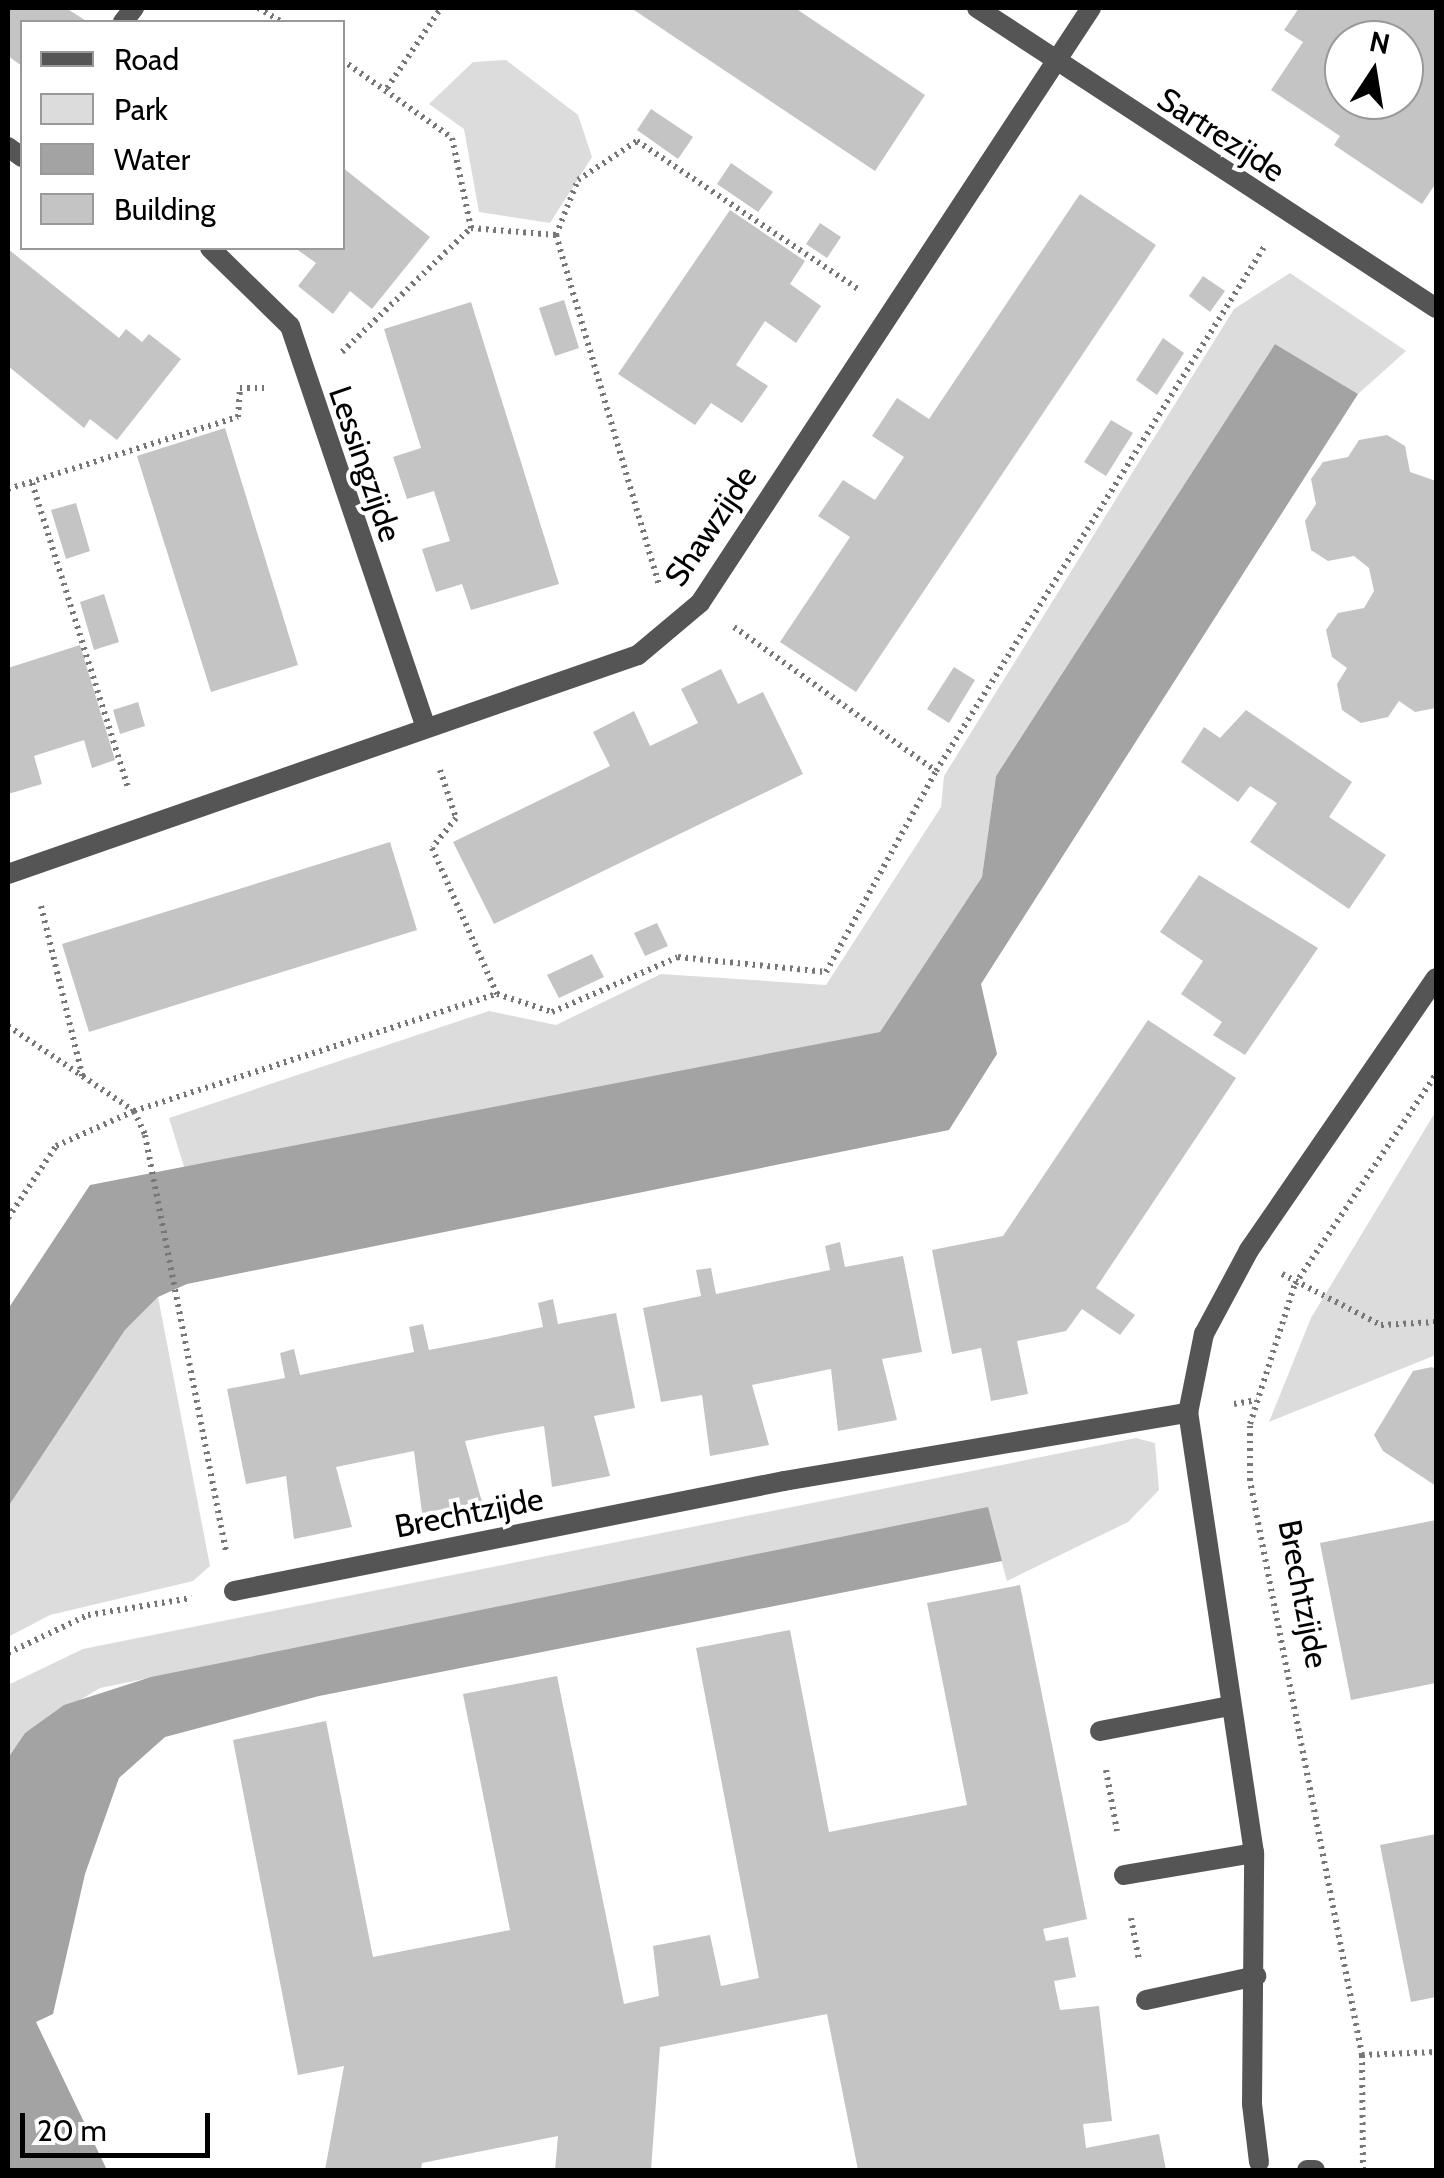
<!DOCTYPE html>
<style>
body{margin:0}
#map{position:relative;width:1444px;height:2178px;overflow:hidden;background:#fff;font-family:Cabin,sans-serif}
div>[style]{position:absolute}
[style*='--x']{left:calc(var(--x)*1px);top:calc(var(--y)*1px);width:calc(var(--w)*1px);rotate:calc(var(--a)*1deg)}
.green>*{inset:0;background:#dcdcdc}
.water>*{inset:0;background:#a3a3a3}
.building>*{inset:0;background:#c4c4c4}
.path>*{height:6px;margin-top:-3px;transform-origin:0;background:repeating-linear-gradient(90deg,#777 0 2.5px,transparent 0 7.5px)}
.service>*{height:20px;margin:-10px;padding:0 10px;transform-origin:10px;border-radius:10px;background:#555}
.minor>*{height:20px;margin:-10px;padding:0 10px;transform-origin:10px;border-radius:10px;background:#555}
span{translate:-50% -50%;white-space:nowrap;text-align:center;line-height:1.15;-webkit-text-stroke:8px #fff;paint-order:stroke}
.street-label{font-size:32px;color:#000}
.frame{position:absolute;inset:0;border:10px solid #000;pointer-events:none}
.legend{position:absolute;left:20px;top:20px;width:325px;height:230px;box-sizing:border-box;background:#fff;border:2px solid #999;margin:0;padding:12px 18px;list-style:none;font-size:30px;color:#000}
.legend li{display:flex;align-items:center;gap:20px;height:50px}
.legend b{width:50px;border:2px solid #999}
.north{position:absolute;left:1324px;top:20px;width:100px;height:100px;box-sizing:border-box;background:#fff;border:2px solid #999;border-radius:50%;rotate:12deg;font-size:28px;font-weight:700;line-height:40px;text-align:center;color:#000}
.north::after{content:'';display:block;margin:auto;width:35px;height:45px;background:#000;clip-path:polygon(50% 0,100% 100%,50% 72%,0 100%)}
.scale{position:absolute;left:20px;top:2113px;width:190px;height:45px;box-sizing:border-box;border:5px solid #000;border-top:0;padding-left:12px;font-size:30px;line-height:35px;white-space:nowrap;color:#000;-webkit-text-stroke:8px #fff;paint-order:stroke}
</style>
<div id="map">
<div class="green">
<i style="clip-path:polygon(506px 60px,578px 115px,592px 157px,550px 223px,479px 212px,464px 129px,429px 104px,473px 62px)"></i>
<i style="clip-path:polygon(1290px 273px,1406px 351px,1358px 394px,1275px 344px,996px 776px,982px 877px,880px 1032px,185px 1170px,169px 1118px,489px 1011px,556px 1025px,661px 974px,826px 985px,941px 807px,944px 776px,1234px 309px)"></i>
<i style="clip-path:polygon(1436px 1111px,1436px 1355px,1269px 1422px,1311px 1318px)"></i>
<i style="clip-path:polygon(158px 1297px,210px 1566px,193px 1581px,50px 1615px,8px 1637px,8px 1507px,125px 1330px)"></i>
<i style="clip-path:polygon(1136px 1438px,1155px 1443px,1159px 1490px,1128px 1522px,1007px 1581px,987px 1508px,100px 1688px,25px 1733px,8px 1758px,8px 1685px,83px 1649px)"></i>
</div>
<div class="water">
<i style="clip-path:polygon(1275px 344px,1358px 394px,981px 984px,997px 1054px,949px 1130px,187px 1284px,158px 1297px,125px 1330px,8px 1507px,8px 1309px,90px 1185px,880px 1032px,982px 877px,996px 776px)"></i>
<i style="clip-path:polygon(988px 1507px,1002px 1561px,319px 1696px,165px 1737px,119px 1778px,85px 1874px,53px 2014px,36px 2022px,107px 2170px,8px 2170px,8px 1758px,25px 1733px,64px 1705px,151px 1677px)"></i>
</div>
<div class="building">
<i style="clip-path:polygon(8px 8px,66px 8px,88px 22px,22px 22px,22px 66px,8px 56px)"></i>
<i style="clip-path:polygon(631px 8px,795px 8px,925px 95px,875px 171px)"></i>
<i style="clip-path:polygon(evenodd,1299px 8px,1436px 8px,1436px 183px,1422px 204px,1334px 145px,1340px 136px,1271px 90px,1303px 42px,1284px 30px,1299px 8px,1344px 40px,1404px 40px,1404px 100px,1344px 100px,1344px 40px)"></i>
<i style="clip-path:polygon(651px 109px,693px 137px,678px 159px,637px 130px)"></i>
<i style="clip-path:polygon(731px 163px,773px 192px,758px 212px,717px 184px)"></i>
<i style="clip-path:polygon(342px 167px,430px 237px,372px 309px,350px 291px,333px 314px,298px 286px,316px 263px,295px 248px,342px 248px)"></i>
<i style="clip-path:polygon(1080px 194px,1156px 245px,856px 692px,780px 642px,850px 537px,818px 516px,843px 480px,875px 500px,904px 457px,872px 436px,897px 398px,929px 419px)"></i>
<i style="clip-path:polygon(730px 210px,805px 261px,790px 284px,821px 306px,796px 343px,765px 321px,736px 365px,768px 386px,742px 423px,711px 403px,695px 425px,618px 374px)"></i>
<i style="clip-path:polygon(820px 223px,841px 237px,827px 258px,806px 244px)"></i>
<i style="clip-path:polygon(8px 249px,119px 338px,126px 329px,142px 342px,149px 334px,181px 359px,117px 440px,90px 419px,84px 428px,8px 366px)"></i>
<i style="clip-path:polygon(1203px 276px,1225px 291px,1210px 312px,1189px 296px)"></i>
<i style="clip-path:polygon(564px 300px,579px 348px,555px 356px,539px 308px)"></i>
<i style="clip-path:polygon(471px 302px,559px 584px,471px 610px,462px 584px,436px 592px,429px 571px,422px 549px,450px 541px,434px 491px,407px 499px,393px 457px,421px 448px,384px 329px)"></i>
<i style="clip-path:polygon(1163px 338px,1184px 353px,1157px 395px,1136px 380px)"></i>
<i style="clip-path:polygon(1111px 420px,1133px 433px,1106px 476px,1084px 462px)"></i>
<i style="clip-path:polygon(225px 428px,298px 665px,211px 692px,137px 456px)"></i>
<i style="clip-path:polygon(1387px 435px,1405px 446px,1410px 472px,1436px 481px,1436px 708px,1415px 712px,1399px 701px,1388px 717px,1361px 723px,1342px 710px,1337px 684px,1347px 668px,1332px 657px,1326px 630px,1338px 613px,1364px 608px,1374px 591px,1369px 568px,1354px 556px,1328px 561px,1311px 550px,1305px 521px,1316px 504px,1311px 479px,1323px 462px,1348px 457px,1359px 440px)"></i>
<i style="clip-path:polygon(76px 503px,90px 551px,66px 559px,51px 510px)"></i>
<i style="clip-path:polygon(104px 594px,119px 642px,94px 650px,80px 602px)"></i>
<i style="clip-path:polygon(80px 645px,115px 760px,92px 768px,84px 740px,34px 756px,42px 784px,8px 794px,8px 668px)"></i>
<i style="clip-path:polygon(954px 667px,975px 680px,949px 723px,927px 709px)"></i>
<i style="clip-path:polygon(721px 669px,738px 704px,763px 692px,803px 774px,494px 924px,453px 842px,610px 766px,593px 732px,634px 711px,650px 746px,698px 723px,681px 689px)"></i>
<i style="clip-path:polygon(138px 702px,145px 726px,120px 734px,113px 710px)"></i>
<i style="clip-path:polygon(1246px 710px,1352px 782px,1329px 817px,1386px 855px,1349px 909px,1250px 842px,1277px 803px,1250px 786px,1238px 802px,1181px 762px,1204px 727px,1220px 738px)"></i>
<i style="clip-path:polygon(390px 842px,417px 930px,89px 1032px,62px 944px)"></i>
<i style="clip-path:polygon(1199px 875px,1318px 948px,1245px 1055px,1213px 1035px,1222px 1022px,1181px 994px,1203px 961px,1160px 932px)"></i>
<i style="clip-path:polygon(657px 923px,668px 946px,645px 956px,634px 933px)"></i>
<i style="clip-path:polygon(592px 954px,604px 977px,559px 998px,547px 975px)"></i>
<i style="clip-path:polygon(1148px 1020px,1236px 1078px,1096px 1288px,1135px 1315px,1120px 1335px,1082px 1309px,1066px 1331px,1017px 1341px,1028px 1394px,991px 1401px,981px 1348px,952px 1354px,932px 1250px,1003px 1236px)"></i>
<i style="clip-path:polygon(840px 1242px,845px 1267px,903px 1256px,922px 1352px,882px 1359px,897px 1420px,838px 1431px,831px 1369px,752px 1385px,769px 1445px,710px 1456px,702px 1395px,661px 1402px,643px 1308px,701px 1296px,696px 1270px,711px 1268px,716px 1294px,830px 1270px,825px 1246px)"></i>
<i style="clip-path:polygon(553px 1299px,558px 1324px,616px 1313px,635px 1408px,594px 1416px,610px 1476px,552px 1487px,544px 1426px,505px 1433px,465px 1441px,482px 1502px,422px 1513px,414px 1451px,336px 1467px,352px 1527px,294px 1539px,286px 1476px,246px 1484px,227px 1389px,285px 1378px,280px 1353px,294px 1349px,300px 1375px,414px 1352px,409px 1327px,423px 1324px,429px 1350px,486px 1339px,543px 1327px,538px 1303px)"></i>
<i style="clip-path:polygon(1432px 1367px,1436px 1370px,1436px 1486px,1383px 1451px,1374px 1435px,1413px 1371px)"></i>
<i style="clip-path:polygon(1436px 1520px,1436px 1683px,1351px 1700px,1320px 1543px)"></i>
<i style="clip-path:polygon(1020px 1585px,1087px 1919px,1043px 1929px,1046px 1941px,1068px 1937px,1076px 1977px,1054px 1981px,1060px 2010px,1099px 2006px,1112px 2121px,1083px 2124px,1086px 2148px,1159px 2134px,1166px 2170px,858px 2170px,827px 2014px,660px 2047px,651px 2170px,555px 2170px,558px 2136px,422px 2163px,421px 2170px,325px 2170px,344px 2066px,298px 2075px,233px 1740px,326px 1721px,373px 1957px,510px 1930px,463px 1694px,557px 1676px,624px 2004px,659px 1996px,653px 1946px,710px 1935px,721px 1986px,759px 1978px,696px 1648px,790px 1630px,829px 1832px,967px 1805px,927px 1603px)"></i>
<i style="clip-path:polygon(1436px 1834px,1436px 1997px,1411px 2002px,1380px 1845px)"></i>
</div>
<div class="path">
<i style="--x:258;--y:8;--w:28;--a:30"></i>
<i style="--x:342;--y:60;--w:135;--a:35.3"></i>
<i style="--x:452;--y:138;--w:92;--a:78.1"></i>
<i style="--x:387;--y:88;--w:97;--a:-56"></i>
<i style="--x:556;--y:235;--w:59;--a:-68.2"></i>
<i style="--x:578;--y:180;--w:71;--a:-33.5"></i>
<i style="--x:637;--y:141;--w:266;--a:33.8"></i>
<i style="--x:342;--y:352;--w:179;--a:-43.9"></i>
<i style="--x:471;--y:228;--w:85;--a:4.7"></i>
<i style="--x:556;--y:235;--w:364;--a:73.6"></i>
<i style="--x:32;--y:483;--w:319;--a:72.5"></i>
<i style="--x:8;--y:489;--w:241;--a:-17.4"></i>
<i style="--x:238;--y:417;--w:29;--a:-86"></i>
<i style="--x:240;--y:388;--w:24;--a:0"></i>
<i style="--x:734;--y:627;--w:248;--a:35.5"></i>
<i style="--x:440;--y:770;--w:51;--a:71.6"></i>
<i style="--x:456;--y:818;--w:38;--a:129"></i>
<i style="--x:432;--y:848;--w:160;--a:66"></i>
<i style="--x:41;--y:906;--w:177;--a:76.3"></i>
<i style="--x:8;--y:1026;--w:152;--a:34"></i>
<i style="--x:134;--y:1111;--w:26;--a:65"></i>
<i style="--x:145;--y:1135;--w:425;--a:79"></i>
<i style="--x:8;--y:1218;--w:87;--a:-56.3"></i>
<i style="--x:56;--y:1146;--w:85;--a:-24.2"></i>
<i style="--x:134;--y:1111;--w:381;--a:-17.9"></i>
<i style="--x:497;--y:994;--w:58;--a:18.1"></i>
<i style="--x:552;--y:1012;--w:137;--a:-23.6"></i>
<i style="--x:678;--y:957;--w:149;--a:5.8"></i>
<i style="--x:826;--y:972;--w:229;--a:-61.3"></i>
<i style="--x:936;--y:771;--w:622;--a:-57.95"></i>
<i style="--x:1282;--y:1274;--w:111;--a:27.3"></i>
<i style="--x:1381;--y:1325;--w:55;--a:-3.1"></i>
<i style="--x:1234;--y:1404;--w:23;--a:-10"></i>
<i style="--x:8;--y:1653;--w:89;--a:-25.4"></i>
<i style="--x:88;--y:1615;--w:105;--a:-9.3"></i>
<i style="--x:1106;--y:1770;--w:62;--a:79.8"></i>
<i style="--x:1131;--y:1918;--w:43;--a:79.2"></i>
<i style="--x:1362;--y:2055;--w:74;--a:-2.3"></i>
<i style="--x:1363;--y:2170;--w:115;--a:-90.5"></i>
<i style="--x:1362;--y:2055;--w:585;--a:-101.04"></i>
<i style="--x:1250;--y:1481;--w:57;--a:-90"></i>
<i style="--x:1250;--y:1424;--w:147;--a:-72.2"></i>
<i style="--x:1295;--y:1284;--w:253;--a:-56.1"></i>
</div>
<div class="service">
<i style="--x:1100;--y:1731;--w:132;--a:-10.9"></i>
<i style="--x:1124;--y:1875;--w:132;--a:-9.6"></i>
<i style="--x:1146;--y:2000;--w:113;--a:-12.3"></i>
<i style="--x:1307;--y:2170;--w:8;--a:0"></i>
</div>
<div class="minor">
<i style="--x:977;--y:8;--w:548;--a:33.17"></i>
<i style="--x:123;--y:22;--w:18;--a:-52"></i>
<i style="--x:8;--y:147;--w:17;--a:36"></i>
<i style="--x:210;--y:248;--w:112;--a:44.3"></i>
<i style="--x:290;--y:326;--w:423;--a:71.3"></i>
<i style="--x:8;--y:874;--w:667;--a:-19.17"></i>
<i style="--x:638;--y:655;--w:81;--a:-40"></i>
<i style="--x:700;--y:603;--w:712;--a:-56.69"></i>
<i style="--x:234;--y:1591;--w:561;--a:-11.31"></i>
<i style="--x:784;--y:1481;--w:410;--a:-9.6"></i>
<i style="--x:1259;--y:2162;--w:58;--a:-96.9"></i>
<i style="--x:1252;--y:2104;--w:251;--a:-89.5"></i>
<i style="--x:1254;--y:1853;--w:445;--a:-98.5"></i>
<i style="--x:1188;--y:1413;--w:81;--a:-78.6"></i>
<i style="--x:1204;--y:1334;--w:95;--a:-61.8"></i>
<i style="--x:1249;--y:1250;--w:330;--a:-55.5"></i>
</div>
<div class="street-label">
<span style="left:1221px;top:135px;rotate:33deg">Sartrezijde</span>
<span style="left:365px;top:464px;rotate:71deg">Lessingzijde</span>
<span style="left:711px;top:526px;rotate:-56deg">Shawzijde</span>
<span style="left:469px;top:1513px;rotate:-11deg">Brechtzijde</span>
<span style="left:1303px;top:1594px;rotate:79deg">Brechtzijde</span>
</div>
<div class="frame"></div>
<ul class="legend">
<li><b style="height:12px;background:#555"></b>Road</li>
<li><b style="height:28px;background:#dcdcdc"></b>Park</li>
<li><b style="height:28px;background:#a3a3a3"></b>Water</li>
<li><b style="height:28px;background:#c4c4c4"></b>Building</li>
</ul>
<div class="north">N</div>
<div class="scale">20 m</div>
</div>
